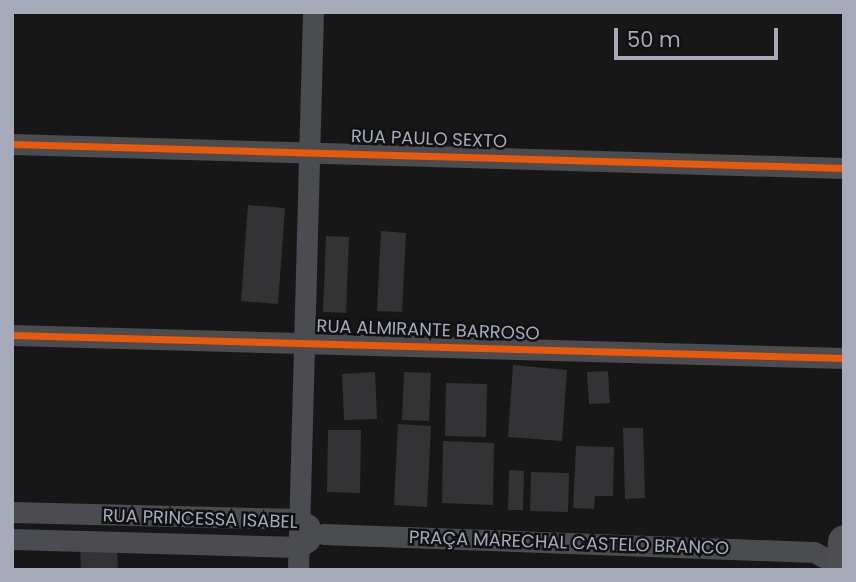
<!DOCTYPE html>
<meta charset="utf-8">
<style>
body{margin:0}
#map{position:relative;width:856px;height:582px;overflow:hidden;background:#171717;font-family:Poppins,sans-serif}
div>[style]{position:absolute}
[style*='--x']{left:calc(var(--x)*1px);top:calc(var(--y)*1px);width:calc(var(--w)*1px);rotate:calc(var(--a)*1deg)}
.building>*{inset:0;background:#333335}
.street>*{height:21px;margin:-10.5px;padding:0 10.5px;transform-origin:10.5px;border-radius:10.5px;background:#4a4c50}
.primary>*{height:33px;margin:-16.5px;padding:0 16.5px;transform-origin:16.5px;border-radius:16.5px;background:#4d4d52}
.cycleway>*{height:7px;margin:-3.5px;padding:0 3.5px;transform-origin:3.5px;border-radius:3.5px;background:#e8590c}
span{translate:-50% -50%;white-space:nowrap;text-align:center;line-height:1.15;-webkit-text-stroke:5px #111113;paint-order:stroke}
.street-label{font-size:18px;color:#a6aab9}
.frame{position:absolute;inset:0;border:14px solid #a6aab9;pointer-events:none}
.scale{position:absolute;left:614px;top:28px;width:164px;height:32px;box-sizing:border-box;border:4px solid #a6aab9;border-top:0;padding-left:9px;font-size:21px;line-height:24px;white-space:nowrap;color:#a6aab9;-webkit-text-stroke:5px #111113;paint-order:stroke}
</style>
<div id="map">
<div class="building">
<i style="clip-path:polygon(248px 205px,285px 208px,278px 304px,241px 301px)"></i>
<i style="clip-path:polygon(381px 231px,406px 233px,402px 312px,377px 311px)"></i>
<i style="clip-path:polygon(326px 236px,349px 237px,346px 313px,323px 312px)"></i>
<i style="clip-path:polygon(513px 365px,567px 370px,562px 441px,508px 437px)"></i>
<i style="clip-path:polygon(608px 371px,610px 403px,589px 404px,587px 372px)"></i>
<i style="clip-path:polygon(375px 372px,377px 419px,344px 420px,342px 374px)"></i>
<i style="clip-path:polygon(404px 372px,431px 373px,429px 421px,402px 420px)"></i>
<i style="clip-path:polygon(446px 383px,487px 384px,486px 437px,445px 436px)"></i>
<i style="clip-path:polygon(398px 424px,431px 426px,427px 507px,394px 505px)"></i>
<i style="clip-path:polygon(623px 428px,643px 428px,645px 498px,625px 499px)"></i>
<i style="clip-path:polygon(328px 430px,361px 430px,360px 493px,327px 492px)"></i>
<i style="clip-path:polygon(443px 441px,494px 443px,493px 505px,442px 503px)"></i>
<i style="clip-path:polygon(576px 446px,614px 447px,613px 496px,595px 496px,594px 509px,573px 508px)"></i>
<i style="clip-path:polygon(509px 470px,524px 471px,523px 510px,508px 510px)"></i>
<i style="clip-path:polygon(531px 472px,569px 473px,568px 512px,530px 511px)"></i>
<i style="clip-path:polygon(117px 544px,118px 570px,81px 570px,80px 545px)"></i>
</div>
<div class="street">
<i style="--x:12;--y:144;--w:832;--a:1.65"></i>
<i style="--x:12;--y:335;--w:832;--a:1.58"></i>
<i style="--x:12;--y:512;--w:287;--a:1.4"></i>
<i style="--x:299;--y:519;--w:12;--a:31"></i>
<i style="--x:323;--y:534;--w:491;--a:2.1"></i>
<i style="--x:814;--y:552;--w:34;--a:28"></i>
<i style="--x:12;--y:539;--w:287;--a:1.6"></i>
<i style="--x:299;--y:547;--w:12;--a:-31"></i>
<i style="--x:298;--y:570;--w:558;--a:-88.46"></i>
</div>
<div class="primary">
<i style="--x:842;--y:570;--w:29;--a:-86"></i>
</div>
<div class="cycleway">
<i style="--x:12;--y:144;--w:832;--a:1.65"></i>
<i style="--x:12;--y:335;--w:832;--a:1.58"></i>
</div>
<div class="street-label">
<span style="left:429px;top:139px;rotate:2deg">RUA PAULO SEXTO</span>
<span style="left:428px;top:330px;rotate:2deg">RUA ALMIRANTE BARROSO</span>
<span style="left:200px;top:519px;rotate:2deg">RUA PRINCESSA ISABEL</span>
<span style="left:569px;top:543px;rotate:2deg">PRAÇA MARECHAL CASTELO BRANCO</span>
</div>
<div class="frame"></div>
<div class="scale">50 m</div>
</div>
